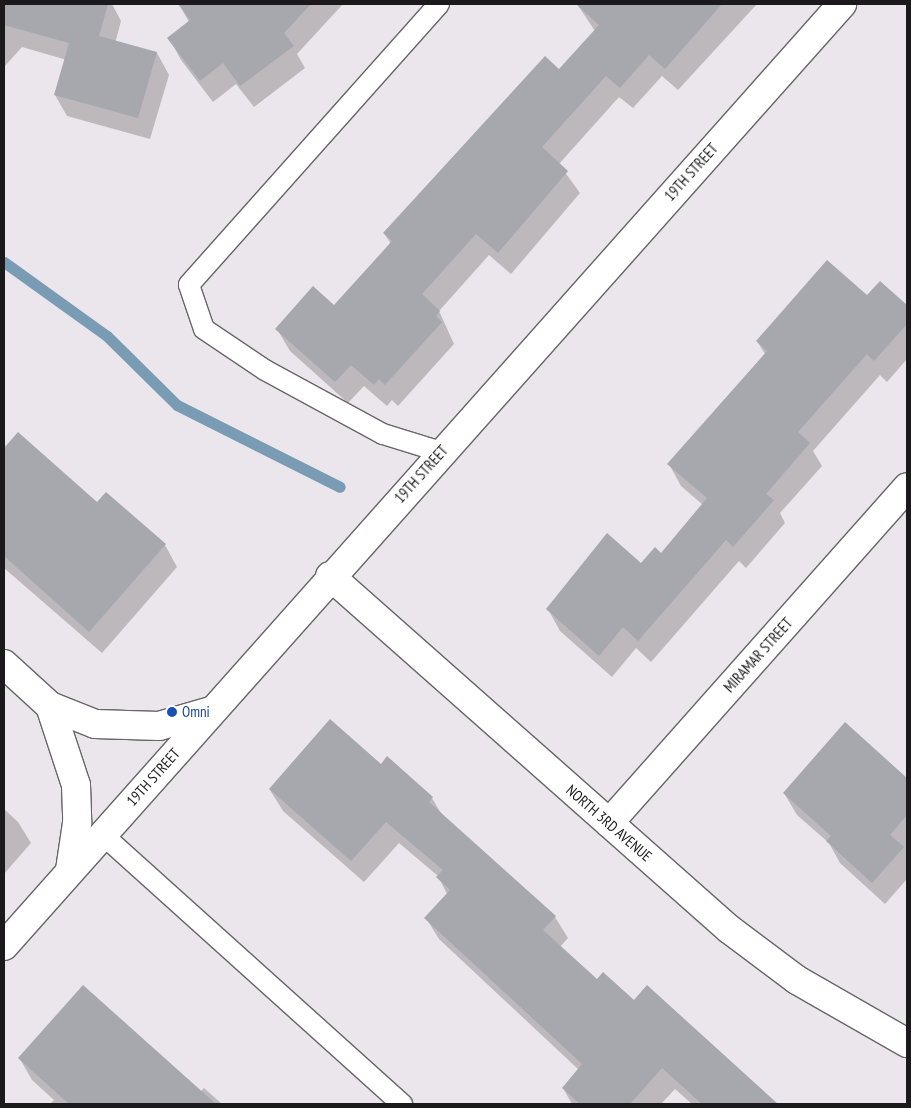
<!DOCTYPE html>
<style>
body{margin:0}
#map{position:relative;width:911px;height:1108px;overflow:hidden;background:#ebe6ec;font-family:"PT Sans Narrow",sans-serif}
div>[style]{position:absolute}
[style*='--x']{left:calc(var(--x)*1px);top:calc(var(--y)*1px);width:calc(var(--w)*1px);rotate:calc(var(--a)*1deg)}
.shadow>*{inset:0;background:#0003}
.stream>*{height:11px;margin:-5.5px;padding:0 5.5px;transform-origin:5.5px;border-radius:5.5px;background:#799cb4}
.building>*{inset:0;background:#a7a7ae}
.roads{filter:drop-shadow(1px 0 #69656a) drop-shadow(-1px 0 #69656a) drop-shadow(0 1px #69656a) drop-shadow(0 -1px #69656a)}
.service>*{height:20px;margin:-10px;padding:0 10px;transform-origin:10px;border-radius:10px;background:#fff}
.minor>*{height:28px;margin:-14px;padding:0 14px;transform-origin:14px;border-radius:14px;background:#fff}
.secondary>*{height:28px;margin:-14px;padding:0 14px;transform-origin:14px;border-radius:14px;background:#fff}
.dots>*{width:14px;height:14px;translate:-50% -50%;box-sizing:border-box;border:2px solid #fff;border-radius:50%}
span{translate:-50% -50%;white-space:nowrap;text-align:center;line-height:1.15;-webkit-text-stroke:4px #fff;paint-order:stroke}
.street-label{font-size:15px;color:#1b191b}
.transit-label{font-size:15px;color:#164399}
.left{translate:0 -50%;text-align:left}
.frame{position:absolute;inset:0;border:5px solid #1b191b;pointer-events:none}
</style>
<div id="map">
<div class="shadow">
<i style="clip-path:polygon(4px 4px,112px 4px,121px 21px,113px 51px,157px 53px,169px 75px,150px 139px,67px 116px,55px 95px,91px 67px,22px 47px,4px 67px)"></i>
<i style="clip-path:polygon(179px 4px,343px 4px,297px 54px,305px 68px,254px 107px,236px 84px,213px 102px,181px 60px,169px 38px,189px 22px)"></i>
<i style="clip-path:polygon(577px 4px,757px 4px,678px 90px,662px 76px,633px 108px,619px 97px,559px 164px,580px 193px,511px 274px,489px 255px,439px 311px,454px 344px,398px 406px,392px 400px,387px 406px,364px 386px,348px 403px,290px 351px,277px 329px,334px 307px,391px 244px,384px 233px,560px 71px,595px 31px)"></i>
<i style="clip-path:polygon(880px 283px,907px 307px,907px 359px,887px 382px,880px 375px,813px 451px,822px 466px,780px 513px,785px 523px,746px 568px,739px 561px,651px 662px,636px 648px,612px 677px,560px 631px,548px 609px,661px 555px,703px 505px,681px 486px,669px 464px,765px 354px,757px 341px,867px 297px)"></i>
<i style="clip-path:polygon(18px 434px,97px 504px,165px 545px,177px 567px,102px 653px,4px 568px,4px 450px)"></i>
<i style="clip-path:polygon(846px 724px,907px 780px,907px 879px,885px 904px,840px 863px,829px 843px,797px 815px,784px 793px)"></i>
<i style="clip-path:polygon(381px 766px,432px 798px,442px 815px,555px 917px,568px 938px,560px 947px,598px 981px,634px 1002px,647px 987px,776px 1104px,692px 1104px,675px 1089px,661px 1104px,572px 1104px,563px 1088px,579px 1070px,439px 939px,426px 918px,447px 894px,438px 876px,399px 843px,364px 882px,283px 811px,270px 790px)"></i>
<i style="clip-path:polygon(4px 809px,18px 822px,31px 843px,4px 874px)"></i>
<i style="clip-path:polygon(20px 1059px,200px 1092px,204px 1088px,222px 1104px,50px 1104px,54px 1100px,32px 1080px)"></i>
</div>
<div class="stream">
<i style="--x:4;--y:262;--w:127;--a:35.7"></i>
<i style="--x:107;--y:336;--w:98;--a:44.6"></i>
<i style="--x:177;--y:405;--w:182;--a:26.7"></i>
</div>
<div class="building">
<i style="clip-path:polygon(4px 4px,108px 4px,99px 36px,157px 52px,138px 118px,54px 95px,69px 43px,4px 25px)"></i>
<i style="clip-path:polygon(178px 4px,311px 4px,284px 33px,294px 46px,240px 86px,223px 63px,200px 81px,167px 38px,190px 20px)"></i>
<i style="clip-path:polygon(576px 4px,722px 4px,665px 69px,649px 55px,620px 88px,606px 76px,542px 147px,568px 171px,498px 253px,476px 234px,422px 294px,440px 311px,436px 316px,442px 322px,385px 385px,379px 379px,374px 385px,351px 365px,335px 382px,275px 329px,313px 286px,334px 305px,392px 241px,383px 233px,545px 56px,559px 69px,599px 25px)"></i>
<i style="clip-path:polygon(827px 260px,867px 295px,880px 281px,907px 305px,907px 324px,874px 361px,867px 354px,798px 432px,810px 443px,766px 494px,774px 500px,733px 547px,726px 540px,638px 641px,623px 627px,599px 656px,546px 609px,607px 533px,641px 563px,655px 547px,661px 553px,707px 498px,667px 464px,767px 351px,756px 341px)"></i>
<i style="clip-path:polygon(18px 432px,97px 502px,106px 492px,166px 544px,89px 632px,4px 556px,4px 448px)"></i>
<i style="clip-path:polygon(330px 719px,381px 764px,387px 756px,433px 797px,429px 802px,556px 916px,543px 930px,597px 979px,603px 972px,634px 1000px,647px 985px,778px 1104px,702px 1104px,662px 1068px,630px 1104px,580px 1104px,562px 1088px,582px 1064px,424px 918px,450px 890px,436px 877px,443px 870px,386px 822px,351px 861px,269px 789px)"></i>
<i style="clip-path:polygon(845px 722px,907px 778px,907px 815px,890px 835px,904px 847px,872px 883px,826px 841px,831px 836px,783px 793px)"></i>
<i style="clip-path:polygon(83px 985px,216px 1104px,69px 1104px,18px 1058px)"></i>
</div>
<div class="roads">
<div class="service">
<i style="--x:439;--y:4;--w:376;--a:131.7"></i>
<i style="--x:189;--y:285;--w:46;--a:71.2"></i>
<i style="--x:204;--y:329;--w:73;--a:33.9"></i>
<i style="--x:265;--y:370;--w:134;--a:28.5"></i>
<i style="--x:383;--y:434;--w:61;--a:17.2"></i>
<i style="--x:102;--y:834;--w:404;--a:42"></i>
</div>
<div class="minor">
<i style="--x:330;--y:576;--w:533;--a:41.5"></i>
<i style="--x:729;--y:929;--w:85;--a:36.9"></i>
<i style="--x:797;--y:980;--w:127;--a:29.8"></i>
<i style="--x:4;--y:664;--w:62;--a:42.4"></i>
<i style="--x:50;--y:706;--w:48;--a:21.8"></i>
<i style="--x:95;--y:724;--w:64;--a:1.8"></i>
<i style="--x:159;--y:726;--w:54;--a:-16.1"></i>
<i style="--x:50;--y:706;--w:83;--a:71.8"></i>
<i style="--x:76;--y:785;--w:38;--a:88"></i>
<i style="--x:77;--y:823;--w:48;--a:98.5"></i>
<i style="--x:609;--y:823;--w:449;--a:-48.4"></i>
</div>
<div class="secondary">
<i style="--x:4;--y:946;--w:1261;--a:-48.34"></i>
</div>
</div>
<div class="dots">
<i style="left:172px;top:712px;background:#1a4fb4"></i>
</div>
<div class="street-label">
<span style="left:691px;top:172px;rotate:-48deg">19TH STREET</span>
<span style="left:421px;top:474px;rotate:-48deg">19TH STREET</span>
<span style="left:758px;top:655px;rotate:-48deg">MIRAMAR STREET</span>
<span style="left:153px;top:777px;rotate:-48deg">19TH STREET</span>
<span style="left:609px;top:823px;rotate:41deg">NORTH 3RD AVENUE</span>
</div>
<div class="transit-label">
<span class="left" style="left:182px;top:712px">Omni</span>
</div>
<div class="frame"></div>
</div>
